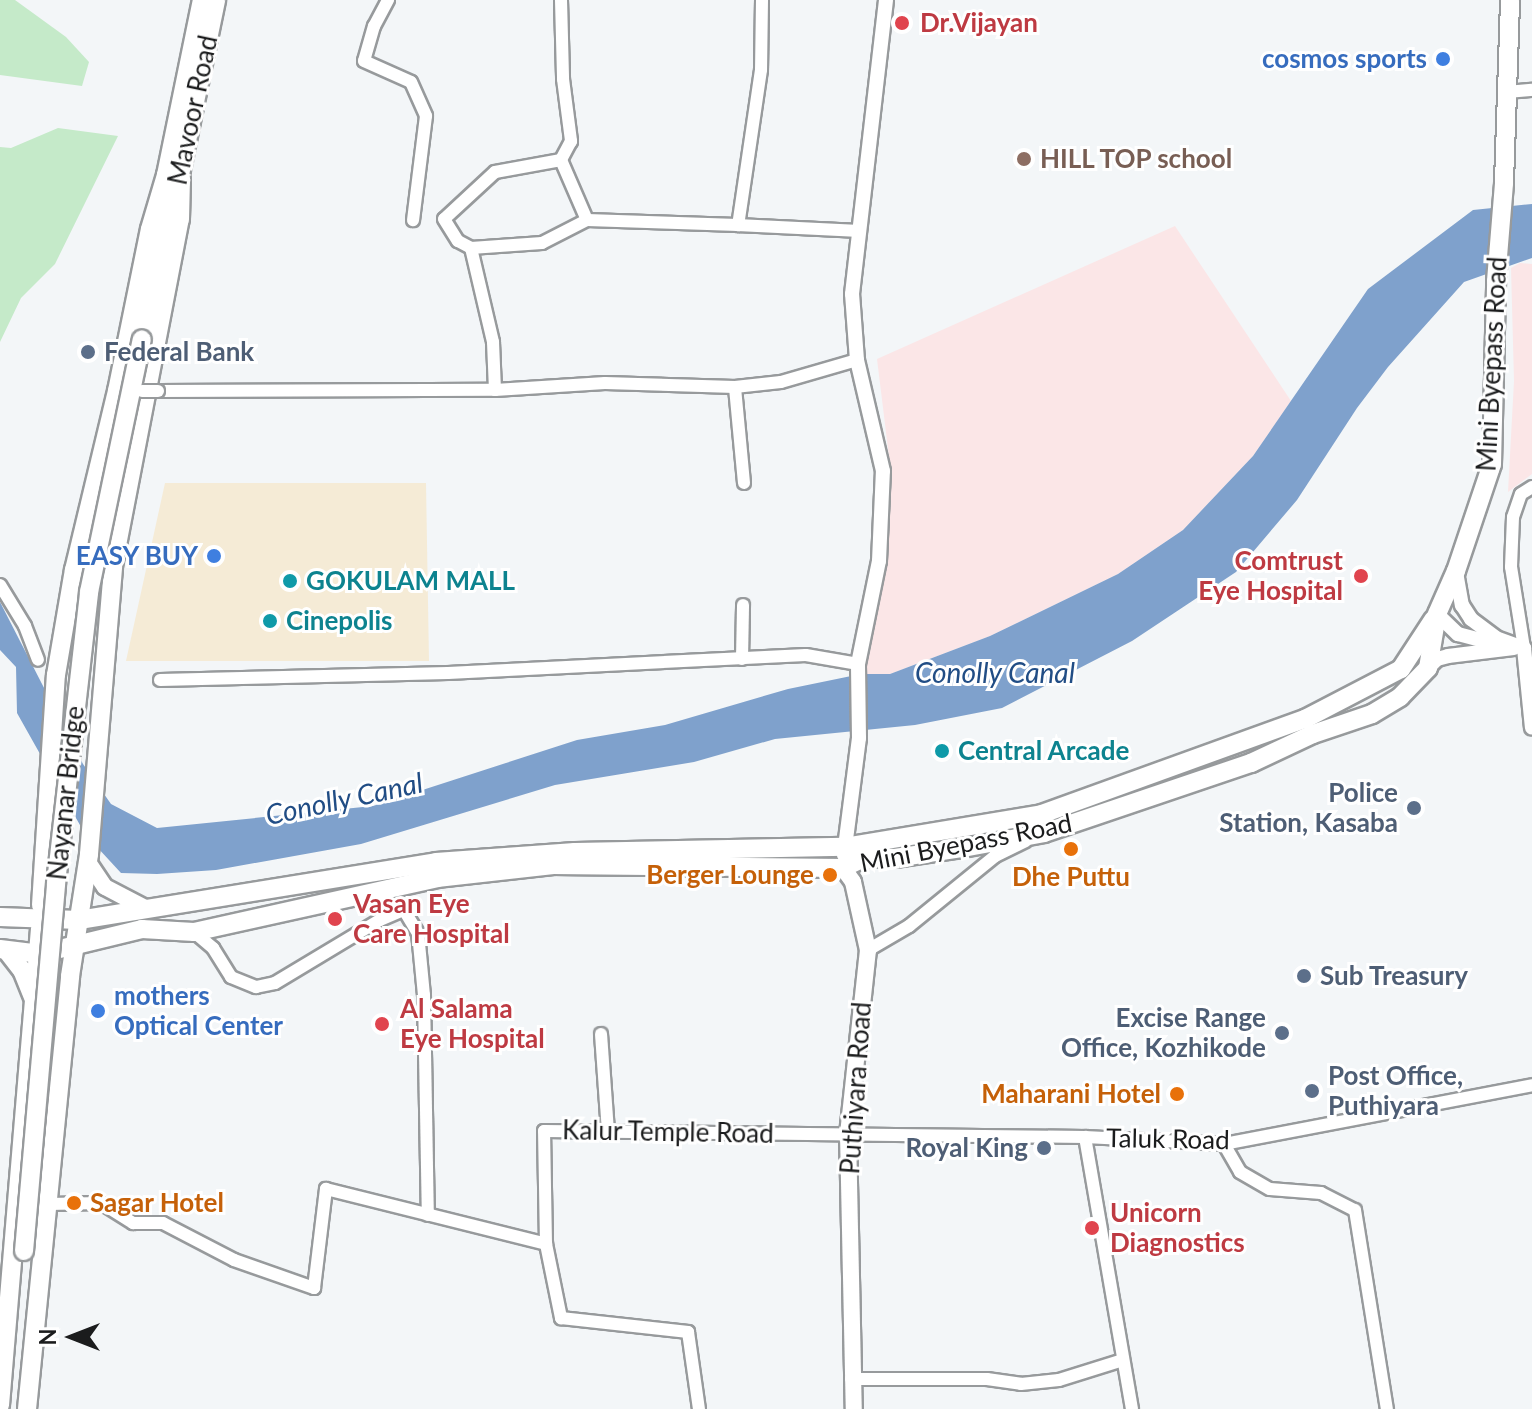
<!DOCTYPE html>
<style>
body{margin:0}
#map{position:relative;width:1532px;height:1409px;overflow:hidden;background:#f3f6f8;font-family:Lato,sans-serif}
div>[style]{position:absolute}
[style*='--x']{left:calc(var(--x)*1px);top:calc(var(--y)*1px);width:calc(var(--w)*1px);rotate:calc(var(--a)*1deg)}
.commercial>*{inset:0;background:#f5ebd6}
.industrial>*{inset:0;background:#fbe6e7}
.green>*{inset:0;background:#c5eac9}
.water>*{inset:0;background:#7fa1cc}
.roads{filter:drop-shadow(2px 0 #979a9c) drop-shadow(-2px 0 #979a9c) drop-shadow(0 2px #979a9c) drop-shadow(0 -2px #979a9c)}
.minor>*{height:12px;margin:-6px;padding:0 6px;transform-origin:6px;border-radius:6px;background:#fff}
.tertiary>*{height:14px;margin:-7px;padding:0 7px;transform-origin:7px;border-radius:7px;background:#fff}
.secondary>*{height:16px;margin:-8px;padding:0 8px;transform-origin:8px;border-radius:8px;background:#fff}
.primary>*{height:18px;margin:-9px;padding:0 9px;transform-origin:9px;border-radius:9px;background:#fff}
.bridges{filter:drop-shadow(2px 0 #979a9c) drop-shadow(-2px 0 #979a9c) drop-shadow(0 2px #979a9c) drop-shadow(0 -2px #979a9c)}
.minor-bridge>*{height:12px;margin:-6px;padding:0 6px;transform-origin:6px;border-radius:6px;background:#fff}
.primary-bridge>*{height:18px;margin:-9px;padding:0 9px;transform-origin:9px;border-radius:9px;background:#fff}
.dots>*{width:22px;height:22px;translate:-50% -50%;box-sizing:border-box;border:4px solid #fff;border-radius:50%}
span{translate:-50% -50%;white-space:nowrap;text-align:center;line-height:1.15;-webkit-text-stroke:6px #fff;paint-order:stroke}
.health-label{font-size:26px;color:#be3a42;font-weight:700}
.left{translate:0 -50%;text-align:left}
.right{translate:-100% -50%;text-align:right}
.shop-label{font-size:26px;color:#366cbe;font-weight:700}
.street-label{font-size:26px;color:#1b1c1d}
.education-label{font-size:26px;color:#785e54;font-weight:700}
.service-label{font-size:26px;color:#4e5e75;font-weight:700}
.culture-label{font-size:26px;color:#0d838f;font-weight:700}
.food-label{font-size:26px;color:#c56008;font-weight:700}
.water-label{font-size:28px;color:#214d85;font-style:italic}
.north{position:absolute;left:32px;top:1297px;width:80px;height:80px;-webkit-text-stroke:6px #fff;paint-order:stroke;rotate:270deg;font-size:22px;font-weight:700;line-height:32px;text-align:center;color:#1b1c1d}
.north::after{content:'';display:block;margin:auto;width:28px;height:36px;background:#1b1c1d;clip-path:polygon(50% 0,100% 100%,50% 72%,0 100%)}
</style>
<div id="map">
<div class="commercial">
<i style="clip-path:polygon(165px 483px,426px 483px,429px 661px,126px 661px)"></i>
</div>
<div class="industrial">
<i style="clip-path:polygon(1175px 226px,1291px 401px,1253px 456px,1183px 530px,1118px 574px,990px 636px,890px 674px,861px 674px,885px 564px,891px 473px,877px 359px)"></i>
<i style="clip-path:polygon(1520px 263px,1532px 264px,1532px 474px,1508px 492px,1514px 381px,1511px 268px)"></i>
</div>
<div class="green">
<i style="clip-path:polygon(0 0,15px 0,66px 37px,89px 62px,82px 86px,0 75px)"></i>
<i style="clip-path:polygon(58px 128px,118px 136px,55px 264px,21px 298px,0 342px,0 147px,11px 148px)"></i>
</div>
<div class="water">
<i style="clip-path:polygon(1532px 204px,1532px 258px,1464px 282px,1388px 367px,1357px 408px,1297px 500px,1236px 572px,1132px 641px,1002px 708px,915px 725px,775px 739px,694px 762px,555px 785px,361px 844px,216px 870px,157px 874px,121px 873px,85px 834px,17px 713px,16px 667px,0 650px,0 602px,83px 764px,111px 804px,157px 828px,373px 806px,577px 740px,665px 725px,788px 689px,861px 674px,890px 674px,990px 636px,1118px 574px,1183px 530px,1253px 456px,1368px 289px,1473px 210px)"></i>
</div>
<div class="roads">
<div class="minor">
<i style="--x:388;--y:0;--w:30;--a:118"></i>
<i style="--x:374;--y:26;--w:36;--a:106"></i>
<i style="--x:364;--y:61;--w:51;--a:24.1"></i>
<i style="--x:411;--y:82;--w:37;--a:66"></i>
<i style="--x:426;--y:116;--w:105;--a:97.1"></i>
<i style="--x:561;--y:0;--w:79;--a:88.5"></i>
<i style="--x:563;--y:79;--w:63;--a:82.6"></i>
<i style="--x:571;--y:141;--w:21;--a:118"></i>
<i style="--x:762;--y:0;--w:70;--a:90.8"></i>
<i style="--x:761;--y:70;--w:157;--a:98.4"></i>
<i style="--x:738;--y:225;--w:121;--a:2.8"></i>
<i style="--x:1507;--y:92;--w:25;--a:-5"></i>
<i style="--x:561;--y:160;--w:67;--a:169.7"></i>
<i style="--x:495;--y:172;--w:69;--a:137.3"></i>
<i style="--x:444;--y:219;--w:26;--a:58"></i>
<i style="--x:458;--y:241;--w:15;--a:28"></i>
<i style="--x:471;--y:248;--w:71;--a:-4"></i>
<i style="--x:542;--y:243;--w:51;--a:-27.1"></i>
<i style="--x:587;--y:220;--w:151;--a:1.9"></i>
<i style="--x:561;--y:160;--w:65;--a:66.6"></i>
<i style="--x:471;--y:248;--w:97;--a:76.8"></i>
<i style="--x:493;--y:342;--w:48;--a:87.6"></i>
<i style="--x:158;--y:391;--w:337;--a:-0.2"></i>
<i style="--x:495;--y:390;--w:110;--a:-3.6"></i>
<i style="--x:605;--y:383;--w:130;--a:1.8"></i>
<i style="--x:744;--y:483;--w:96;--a:-95.4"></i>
<i style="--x:735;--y:387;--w:46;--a:-6.2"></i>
<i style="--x:781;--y:382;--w:79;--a:-16.1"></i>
<i style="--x:0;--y:585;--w:48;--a:58.6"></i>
<i style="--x:25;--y:626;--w:36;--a:69"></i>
<i style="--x:1524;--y:648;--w:82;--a:-99.1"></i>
<i style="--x:1511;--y:567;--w:50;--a:-87.7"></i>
<i style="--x:1513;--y:517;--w:24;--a:-71"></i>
<i style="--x:1521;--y:494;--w:13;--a:-32"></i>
<i style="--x:742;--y:659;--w:54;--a:-88.9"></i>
<i style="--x:160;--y:680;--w:288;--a:-1.4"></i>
<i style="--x:448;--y:673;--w:358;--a:-2.9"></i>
<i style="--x:806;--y:655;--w:53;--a:9.8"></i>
<i style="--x:194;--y:932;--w:25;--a:40"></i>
<i style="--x:213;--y:948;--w:34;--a:58"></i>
<i style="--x:231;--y:977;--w:27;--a:22"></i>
<i style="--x:256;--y:987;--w:19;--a:-12"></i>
<i style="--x:275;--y:983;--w:122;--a:-31"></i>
<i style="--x:380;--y:920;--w:26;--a:-23"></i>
<i style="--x:404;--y:910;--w:27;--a:59"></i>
<i style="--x:418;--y:933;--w:62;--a:84.5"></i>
<i style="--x:424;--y:995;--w:220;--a:89"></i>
<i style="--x:868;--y:950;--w:48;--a:-30.3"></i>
<i style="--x:909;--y:926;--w:111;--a:-39.1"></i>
<i style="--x:995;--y:856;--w:34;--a:-26"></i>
<i style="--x:601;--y:1034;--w:98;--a:85.9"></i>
<i style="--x:1085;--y:1137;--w:276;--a:80.2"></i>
<i style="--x:1224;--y:1144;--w:32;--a:60"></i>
<i style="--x:1240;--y:1172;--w:34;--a:30"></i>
<i style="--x:1270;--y:1189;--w:51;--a:4.5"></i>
<i style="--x:1321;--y:1193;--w:38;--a:27"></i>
<i style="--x:1355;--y:1210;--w:202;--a:80.9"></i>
<i style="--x:48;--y:1204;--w:53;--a:-1.1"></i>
<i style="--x:101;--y:1203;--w:38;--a:32"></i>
<i style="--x:133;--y:1223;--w:30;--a:0"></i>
<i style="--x:163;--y:1223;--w:80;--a:27.5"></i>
<i style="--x:234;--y:1260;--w:85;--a:19.3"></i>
<i style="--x:314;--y:1288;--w:100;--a:-83.1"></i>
<i style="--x:326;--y:1189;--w:227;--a:14"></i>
<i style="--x:546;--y:1244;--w:113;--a:-91"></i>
<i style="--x:544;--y:1131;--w:541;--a:0.64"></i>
<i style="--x:1085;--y:1137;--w:139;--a:2.9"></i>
<i style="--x:1224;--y:1144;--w:314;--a:-10.8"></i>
<i style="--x:546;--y:1244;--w:76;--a:78.5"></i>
<i style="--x:561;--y:1318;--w:128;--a:6.3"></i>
<i style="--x:688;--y:1332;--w:78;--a:81.9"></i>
<i style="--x:851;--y:1379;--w:136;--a:0"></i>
<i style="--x:987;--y:1379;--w:34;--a:8"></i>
<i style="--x:1021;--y:1384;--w:38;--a:-6"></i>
<i style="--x:1059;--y:1380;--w:67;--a:-17.4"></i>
</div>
<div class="tertiary">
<i style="--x:1456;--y:572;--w:34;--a:80"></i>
<i style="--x:1462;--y:605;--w:17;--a:57"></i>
<i style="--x:1471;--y:619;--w:31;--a:37"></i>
<i style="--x:1496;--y:638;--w:30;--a:20"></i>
<i style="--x:1437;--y:614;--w:29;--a:44"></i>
<i style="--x:1458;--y:634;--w:39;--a:15"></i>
<i style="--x:1524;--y:648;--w:80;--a:84.3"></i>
<i style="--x:1428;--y:668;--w:13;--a:-45"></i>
<i style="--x:1437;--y:659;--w:11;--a:-15"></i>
<i style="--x:1448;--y:656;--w:66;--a:-6.9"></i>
<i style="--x:844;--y:855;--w:118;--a:-82.7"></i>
<i style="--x:859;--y:738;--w:74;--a:-90.8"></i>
<i style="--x:858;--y:664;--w:105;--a:-78.5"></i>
<i style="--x:879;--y:561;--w:90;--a:-87.5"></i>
<i style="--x:883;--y:471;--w:114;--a:-103.2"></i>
<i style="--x:857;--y:360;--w:66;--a:-94.3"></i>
<i style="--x:852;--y:294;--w:296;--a:-83.4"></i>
</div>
<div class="secondary">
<i style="--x:88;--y:862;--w:30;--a:56"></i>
<i style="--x:105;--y:887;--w:45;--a:27.7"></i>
<i style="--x:843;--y:868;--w:17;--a:54"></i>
<i style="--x:853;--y:882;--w:70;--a:77.6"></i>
<i style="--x:868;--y:950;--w:185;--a:96.2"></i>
<i style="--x:848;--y:1134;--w:275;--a:88.8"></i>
</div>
<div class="primary">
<i style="--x:177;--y:189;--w:193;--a:-78.3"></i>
<i style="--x:142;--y:339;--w:122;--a:-79.1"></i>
<i style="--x:165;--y:219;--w:44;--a:-88.7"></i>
<i style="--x:166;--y:175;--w:179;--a:-78.4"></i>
<i style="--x:41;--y:905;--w:230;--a:-86.3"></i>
<i style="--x:56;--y:675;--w:107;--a:-80.3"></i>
<i style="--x:74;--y:570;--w:184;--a:-76.5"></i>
<i style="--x:117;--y:391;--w:165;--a:-78.5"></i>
<i style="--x:150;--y:229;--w:56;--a:-73.5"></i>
<i style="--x:0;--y:917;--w:79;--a:2.2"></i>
<i style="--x:79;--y:920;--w:362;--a:-9.2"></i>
<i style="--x:436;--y:862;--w:139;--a:-4.1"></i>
<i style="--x:575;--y:852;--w:270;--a:-1.1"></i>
<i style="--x:845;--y:847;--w:200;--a:-9.5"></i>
<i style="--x:1042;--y:814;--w:280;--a:-19.9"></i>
<i style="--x:1305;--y:719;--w:108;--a:-27.5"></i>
<i style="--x:1401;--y:669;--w:59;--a:-56.9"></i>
<i style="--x:0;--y:949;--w:39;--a:7"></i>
<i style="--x:39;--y:954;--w:106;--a:-13.6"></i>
<i style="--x:142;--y:929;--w:52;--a:3.3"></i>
<i style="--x:194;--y:932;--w:249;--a:-12.5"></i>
<i style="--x:437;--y:878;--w:117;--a:-6.4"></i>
<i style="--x:553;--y:865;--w:290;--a:0.6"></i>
<i style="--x:843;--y:868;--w:25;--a:-26"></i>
<i style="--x:866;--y:857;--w:29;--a:2"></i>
<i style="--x:895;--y:858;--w:69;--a:-8.4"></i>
<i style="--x:963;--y:848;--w:82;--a:-10.5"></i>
<i style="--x:1044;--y:833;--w:219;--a:-18.7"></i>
<i style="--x:1251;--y:763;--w:68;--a:-25.1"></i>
<i style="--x:1313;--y:734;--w:62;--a:-18.7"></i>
<i style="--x:1372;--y:714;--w:33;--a:-31"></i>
<i style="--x:1400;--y:697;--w:40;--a:-46"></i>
<i style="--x:1428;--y:668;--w:55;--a:-80.5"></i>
<i style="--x:1437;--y:614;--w:47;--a:-66.2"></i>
<i style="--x:1456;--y:571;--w:113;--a:-71.4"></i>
<i style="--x:1492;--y:464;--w:183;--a:-88.7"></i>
<i style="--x:1496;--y:281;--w:98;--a:-85.3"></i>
<i style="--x:1504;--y:183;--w:183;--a:-88.1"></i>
<i style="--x:7;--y:951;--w:24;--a:52"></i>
<i style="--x:22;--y:970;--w:29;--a:68"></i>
<i style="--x:0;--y:1405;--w:478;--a:-85.2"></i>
<i style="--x:27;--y:1409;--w:435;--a:-84.3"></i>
<i style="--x:70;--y:976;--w:123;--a:-81.1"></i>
<i style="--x:89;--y:854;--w:289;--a:-85.2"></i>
<i style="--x:113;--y:566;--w:353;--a:-79.1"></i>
<i style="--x:180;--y:219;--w:41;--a:-88.6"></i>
</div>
</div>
<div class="bridges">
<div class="minor-bridge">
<i style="--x:142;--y:391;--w:16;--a:0"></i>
</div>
<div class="primary-bridge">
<i style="--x:24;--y:1251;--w:369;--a:-85"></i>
<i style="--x:56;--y:883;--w:293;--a:-83.5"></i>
<i style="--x:89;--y:592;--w:258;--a:-78.2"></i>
</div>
</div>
<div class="dots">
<i style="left:902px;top:23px;background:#e0444e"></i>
<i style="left:1443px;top:59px;background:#3f7fe0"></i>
<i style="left:1024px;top:159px;background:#8d6e63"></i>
<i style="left:88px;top:352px;background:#5c6f8a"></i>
<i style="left:214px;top:556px;background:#3f7fe0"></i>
<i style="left:1361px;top:576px;background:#e0444e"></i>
<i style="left:290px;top:581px;background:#0f9aa8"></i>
<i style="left:270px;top:621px;background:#0f9aa8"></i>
<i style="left:942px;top:751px;background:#0f9aa8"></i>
<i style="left:1414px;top:808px;background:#5c6f8a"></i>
<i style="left:1071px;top:849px;background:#e8710a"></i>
<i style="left:830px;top:875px;background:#e8710a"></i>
<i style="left:335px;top:919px;background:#e0444e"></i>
<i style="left:1304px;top:976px;background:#5c6f8a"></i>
<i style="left:98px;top:1011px;background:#3f7fe0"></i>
<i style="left:382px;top:1024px;background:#e0444e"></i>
<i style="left:1282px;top:1033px;background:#5c6f8a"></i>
<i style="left:1312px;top:1091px;background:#5c6f8a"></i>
<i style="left:1177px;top:1094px;background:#e8710a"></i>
<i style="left:1044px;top:1148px;background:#5c6f8a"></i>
<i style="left:74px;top:1203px;background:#e8710a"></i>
<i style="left:1092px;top:1228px;background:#e0444e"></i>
</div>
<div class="health-label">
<span class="left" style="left:920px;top:23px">Dr.Vijayan</span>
<span class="right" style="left:1343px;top:576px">Comtrust<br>Eye Hospital</span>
<span class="left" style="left:353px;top:919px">Vasan Eye<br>Care Hospital</span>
<span class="left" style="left:400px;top:1024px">Al Salama<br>Eye Hospital</span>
<span class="left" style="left:1110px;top:1228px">Unicorn<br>Diagnostics</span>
</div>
<div class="shop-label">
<span class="right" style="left:1427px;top:59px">cosmos sports</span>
<span class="right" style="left:198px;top:556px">EASY BUY</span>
<span class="left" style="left:114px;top:1011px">mothers<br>Optical Center</span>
</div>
<div class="street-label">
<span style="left:193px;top:110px;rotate:-78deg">Mavoor Road</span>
<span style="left:1492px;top:364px;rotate:-87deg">Mini Byepass Road</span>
<span style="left:66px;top:793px;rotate:-84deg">Nayanar Bridge</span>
<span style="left:966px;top:843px;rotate:-11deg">Mini Byepass Road</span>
<span style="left:856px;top:1088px;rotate:-86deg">Puthiyara Road</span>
<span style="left:668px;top:1132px;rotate:1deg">Kalur Temple Road</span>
<span style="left:1168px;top:1139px;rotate:1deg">Taluk Road</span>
</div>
<div class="education-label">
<span class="left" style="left:1040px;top:159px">HILL TOP school</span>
</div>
<div class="service-label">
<span class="left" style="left:104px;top:352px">Federal Bank</span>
<span class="right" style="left:1398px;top:808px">Police<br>Station, Kasaba</span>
<span class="left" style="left:1320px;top:976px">Sub Treasury</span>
<span class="right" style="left:1266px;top:1033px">Excise Range<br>Office, Kozhikode</span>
<span class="left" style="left:1328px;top:1091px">Post Office,<br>Puthiyara</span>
<span class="right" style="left:1028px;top:1148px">Royal King</span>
</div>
<div class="culture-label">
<span class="left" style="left:306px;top:581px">GOKULAM MALL</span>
<span class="left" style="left:286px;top:621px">Cinepolis</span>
<span class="left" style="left:958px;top:751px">Central Arcade</span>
</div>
<div class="food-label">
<span class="right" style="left:814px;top:875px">Berger Lounge</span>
<span style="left:1071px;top:877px">Dhe Puttu</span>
<span class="right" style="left:1161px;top:1094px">Maharani Hotel</span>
<span class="left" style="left:90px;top:1203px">Sagar Hotel</span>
</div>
<div class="water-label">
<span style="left:995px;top:672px">Conolly Canal</span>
<span style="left:344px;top:798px;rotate:-12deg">Conolly Canal</span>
</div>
<div class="north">N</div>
</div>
